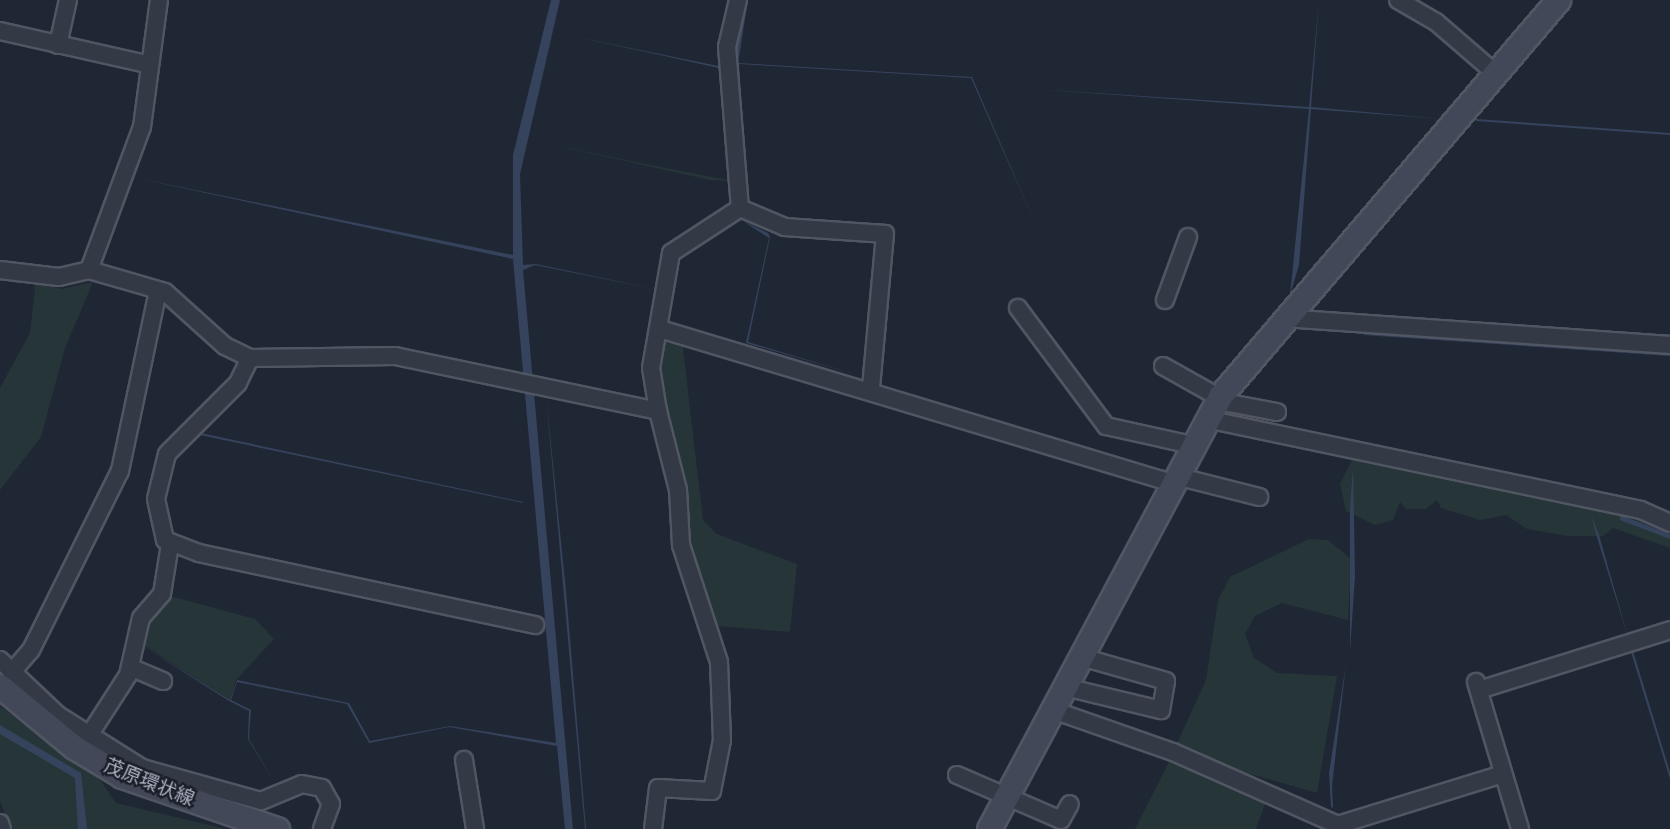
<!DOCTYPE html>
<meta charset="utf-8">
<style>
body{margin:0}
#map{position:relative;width:1670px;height:829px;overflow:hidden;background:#202734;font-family:Karla,"Noto Sans JP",sans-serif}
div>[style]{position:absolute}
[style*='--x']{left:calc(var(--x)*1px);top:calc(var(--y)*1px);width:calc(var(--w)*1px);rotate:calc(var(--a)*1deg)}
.green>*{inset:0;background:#253538}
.water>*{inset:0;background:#36435c}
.roads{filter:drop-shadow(2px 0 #515663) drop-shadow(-2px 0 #515663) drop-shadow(0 2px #515663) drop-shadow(0 -2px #515663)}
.street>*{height:16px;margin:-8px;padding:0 8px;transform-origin:8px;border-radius:8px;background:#333945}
.secondary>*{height:23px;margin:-11.5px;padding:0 11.5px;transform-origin:11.5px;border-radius:11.5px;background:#424858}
span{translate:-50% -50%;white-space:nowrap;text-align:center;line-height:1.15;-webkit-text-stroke:5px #191e29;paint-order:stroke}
.street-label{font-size:19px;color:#adb3c2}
</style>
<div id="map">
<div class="green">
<i style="clip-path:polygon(536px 141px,645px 164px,733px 181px,710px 180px)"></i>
<i style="clip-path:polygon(36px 278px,61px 289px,93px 282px,65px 348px,41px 437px,0 490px,0 388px,30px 333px)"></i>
<i style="clip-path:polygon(664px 337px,682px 340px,703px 520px,717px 534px,797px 564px,790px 632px,717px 626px,680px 521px,657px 361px)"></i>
<i style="clip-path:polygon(1353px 458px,1619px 510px,1670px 529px,1670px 534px,1620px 515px,1670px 539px,1670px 548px,1613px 528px,1603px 536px,1568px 536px,1527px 529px,1506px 515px,1480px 520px,1441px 508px,1437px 500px,1426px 509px,1406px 509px,1400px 502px,1393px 520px,1375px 525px,1346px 511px,1340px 484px)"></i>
<i style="clip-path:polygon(1309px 539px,1328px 540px,1351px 559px,1348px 620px,1282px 603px,1255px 616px,1245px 634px,1254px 658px,1277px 673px,1337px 676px,1317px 793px,1173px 752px,1206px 680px,1218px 600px,1230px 577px)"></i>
<i style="clip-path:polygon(166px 595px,255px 619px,274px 639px,236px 680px,230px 700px,137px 641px)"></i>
<i style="clip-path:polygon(0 706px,101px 781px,116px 803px,226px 829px,11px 829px,0 801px)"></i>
<i style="clip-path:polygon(1171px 758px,1269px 793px,1256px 829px,1135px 829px)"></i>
</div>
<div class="water">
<i style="clip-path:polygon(551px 0,560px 0,520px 174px,523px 265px,536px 264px,659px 290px,535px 265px,523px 270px,573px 829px,565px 829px,557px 746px,449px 727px,369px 743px,347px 704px,237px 682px,231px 700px,251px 710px,249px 739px,276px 785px,248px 739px,249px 711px,229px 701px,141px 645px,230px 700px,237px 680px,349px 703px,370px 741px,450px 726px,556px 743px,513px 259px,131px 177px,513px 255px,513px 155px)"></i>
<i style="clip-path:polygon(748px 0,738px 63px,972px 77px,1038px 230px,971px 78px,739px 64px,746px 203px,736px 45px)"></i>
<i style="clip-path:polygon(1319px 0,1311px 107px,1442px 119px,1311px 109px,1299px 265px,1290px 295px,1309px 109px,1034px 89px,1309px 107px)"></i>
<i style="clip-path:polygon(567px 35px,723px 67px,723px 69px,674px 58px)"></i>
<i style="clip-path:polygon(1476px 119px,1670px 133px,1670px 135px,1476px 121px)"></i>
<i style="clip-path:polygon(743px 221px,768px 233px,770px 237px,748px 342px,864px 377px,746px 343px,769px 238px)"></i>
<i style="clip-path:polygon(1364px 333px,1670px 354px,1670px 356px,1364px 335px)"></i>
<i style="clip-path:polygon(546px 395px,566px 591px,586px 829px,585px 829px)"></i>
<i style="clip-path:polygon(196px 432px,523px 502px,523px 503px,195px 434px)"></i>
<i style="clip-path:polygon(1353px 467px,1355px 576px,1350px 651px,1350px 508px)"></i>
<i style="clip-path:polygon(1591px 515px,1599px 535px,1628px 637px,1596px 534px)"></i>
<i style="clip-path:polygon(1620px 515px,1670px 534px,1670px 539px,1620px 520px)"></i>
<i style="clip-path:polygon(1633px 651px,1670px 772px,1670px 779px,1631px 652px)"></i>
<i style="clip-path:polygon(1346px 664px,1332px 786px,1333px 808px,1348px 816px,1331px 807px,1329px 773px)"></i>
<i style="clip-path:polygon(0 725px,81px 773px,87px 829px,78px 829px,75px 778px,0 734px)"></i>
</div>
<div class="roads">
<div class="street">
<i style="--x:738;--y:0;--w:48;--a:103.2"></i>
<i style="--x:727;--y:47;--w:162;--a:85.4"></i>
<i style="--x:740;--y:208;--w:49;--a:22.9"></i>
<i style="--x:785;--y:227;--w:100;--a:4"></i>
<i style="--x:885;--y:234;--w:156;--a:95.2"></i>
<i style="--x:1398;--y:0;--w:44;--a:30.1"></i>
<i style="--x:1436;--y:22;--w:78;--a:40.8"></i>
<i style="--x:0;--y:31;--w:150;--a:12.7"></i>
<i style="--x:58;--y:45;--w:46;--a:-77.5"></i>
<i style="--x:0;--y:270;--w:59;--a:6.8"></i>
<i style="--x:59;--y:277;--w:31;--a:-13"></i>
<i style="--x:89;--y:270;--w:79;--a:16.1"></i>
<i style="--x:165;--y:292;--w:81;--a:42"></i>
<i style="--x:225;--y:346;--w:28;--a:26"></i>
<i style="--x:250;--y:358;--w:145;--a:-0.8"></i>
<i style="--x:395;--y:356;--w:269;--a:11.8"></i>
<i style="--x:658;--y:411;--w:44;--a:-99.2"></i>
<i style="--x:651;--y:368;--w:117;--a:-80.1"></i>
<i style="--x:671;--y:253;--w:82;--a:-33.1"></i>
<i style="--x:89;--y:270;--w:153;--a:-69.7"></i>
<i style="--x:142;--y:127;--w:128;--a:-82.4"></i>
<i style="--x:1165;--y:300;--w:67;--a:-69.9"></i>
<i style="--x:1018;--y:308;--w:147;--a:53.3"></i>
<i style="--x:1106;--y:426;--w:88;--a:12.5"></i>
<i style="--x:1284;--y:318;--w:387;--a:4"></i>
<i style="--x:660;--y:329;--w:535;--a:16.74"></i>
<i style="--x:250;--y:358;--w:28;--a:116"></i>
<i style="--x:238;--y:383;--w:100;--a:135"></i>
<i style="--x:167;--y:454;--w:46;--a:103.7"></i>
<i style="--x:156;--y:499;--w:42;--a:77.6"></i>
<i style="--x:165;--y:540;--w:36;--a:21"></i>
<i style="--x:199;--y:553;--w:344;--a:12.1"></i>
<i style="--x:1163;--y:366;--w:76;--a:29.3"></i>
<i style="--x:1229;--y:403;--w:49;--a:10.6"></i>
<i style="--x:1206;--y:419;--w:444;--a:11.8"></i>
<i style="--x:1641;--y:510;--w:32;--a:24"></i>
<i style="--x:1176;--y:476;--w:86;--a:14.2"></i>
<i style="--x:0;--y:660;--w:80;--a:43.5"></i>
<i style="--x:58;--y:715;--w:99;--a:32.2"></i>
<i style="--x:142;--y:768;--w:123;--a:15.5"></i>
<i style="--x:261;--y:801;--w:44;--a:-22.5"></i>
<i style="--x:302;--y:784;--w:20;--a:11"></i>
<i style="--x:322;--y:788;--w:18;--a:61"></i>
<i style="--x:331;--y:804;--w:27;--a:110"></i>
<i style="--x:130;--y:667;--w:36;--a:23"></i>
<i style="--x:11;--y:673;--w:30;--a:-49"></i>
<i style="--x:31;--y:650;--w:200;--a:-63.6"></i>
<i style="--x:120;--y:471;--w:184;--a:-78.1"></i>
<i style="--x:1476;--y:682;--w:153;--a:73.3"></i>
<i style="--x:1065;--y:687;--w:99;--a:13.5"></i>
<i style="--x:1161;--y:710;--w:29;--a:-80"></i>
<i style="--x:1166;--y:681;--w:88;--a:-164.2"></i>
<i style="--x:1479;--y:690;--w:200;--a:-17.4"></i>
<i style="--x:1053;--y:710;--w:127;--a:19.3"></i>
<i style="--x:1173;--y:752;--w:180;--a:23.9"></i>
<i style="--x:1338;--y:825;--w:173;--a:-17.2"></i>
<i style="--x:88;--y:737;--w:74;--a:-57.2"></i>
<i style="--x:128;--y:675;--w:58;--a:-77.2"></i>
<i style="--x:141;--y:618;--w:32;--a:-49"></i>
<i style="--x:162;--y:594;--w:51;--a:-80.9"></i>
<i style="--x:464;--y:760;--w:70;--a:80.9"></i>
<i style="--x:957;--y:775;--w:113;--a:23.4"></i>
<i style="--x:1061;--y:820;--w:18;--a:-61"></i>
<i style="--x:0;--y:823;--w:6;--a:72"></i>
<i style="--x:653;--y:829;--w:41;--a:-83"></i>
<i style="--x:658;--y:788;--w:54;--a:3.2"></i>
<i style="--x:712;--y:791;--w:52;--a:-78.9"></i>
<i style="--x:722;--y:740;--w:78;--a:-92.2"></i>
<i style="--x:719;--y:662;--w:123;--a:-108"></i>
<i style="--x:681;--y:545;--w:55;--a:-93.1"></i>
<i style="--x:678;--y:490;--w:81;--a:-104.2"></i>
</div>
<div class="secondary">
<i style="--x:0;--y:686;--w:96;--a:39.5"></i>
<i style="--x:74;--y:747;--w:56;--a:31.1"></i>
<i style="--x:122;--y:776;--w:164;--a:18.9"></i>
<i style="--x:989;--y:829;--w:491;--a:-61.9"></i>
<i style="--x:1220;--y:396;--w:521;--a:-49.52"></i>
</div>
</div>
<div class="street-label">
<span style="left:149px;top:783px;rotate:22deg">茂原環状線</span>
</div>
</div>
